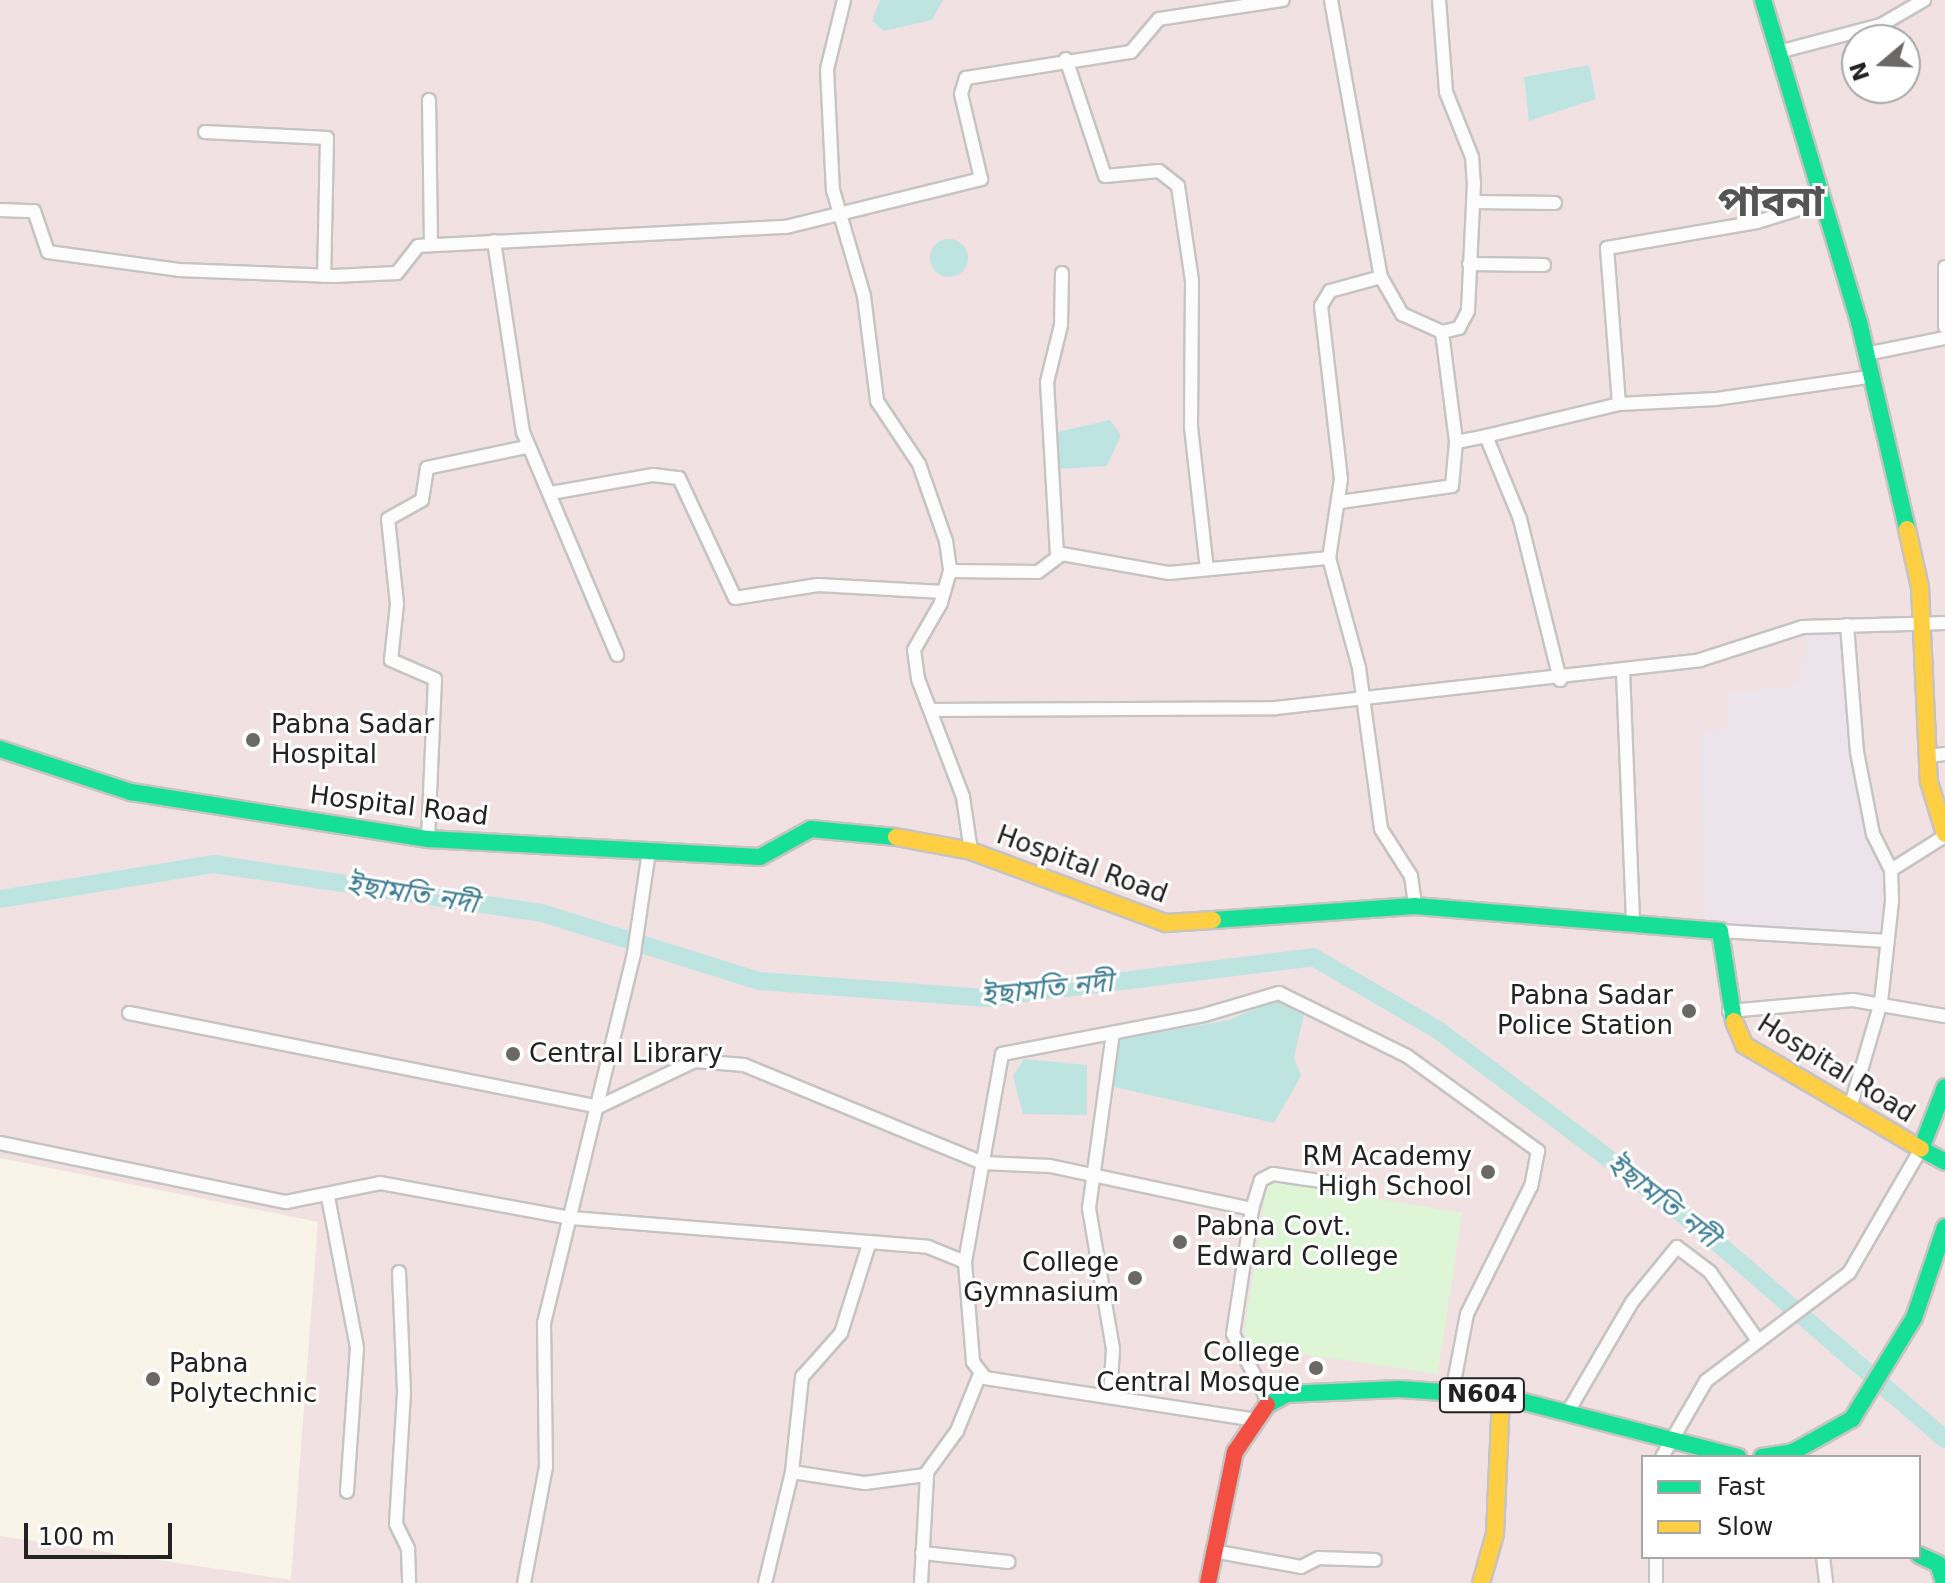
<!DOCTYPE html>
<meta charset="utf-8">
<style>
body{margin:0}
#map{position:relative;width:1945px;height:1583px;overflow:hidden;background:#f0edea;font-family:"DejaVu Sans","Noto Sans Bengali",sans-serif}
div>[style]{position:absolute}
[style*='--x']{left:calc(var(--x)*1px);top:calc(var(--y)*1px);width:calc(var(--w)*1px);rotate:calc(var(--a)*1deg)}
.commercial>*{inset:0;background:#f1e1e3}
.industrial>*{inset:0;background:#ede3eb}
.education>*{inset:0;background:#f8f4e7}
.park>*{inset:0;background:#def5d6}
.water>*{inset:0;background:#bee4e2}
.round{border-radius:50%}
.river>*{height:18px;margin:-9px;padding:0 9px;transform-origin:9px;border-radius:9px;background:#bee4e2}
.roads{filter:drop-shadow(2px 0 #c6c4c3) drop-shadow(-2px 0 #c6c4c3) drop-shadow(0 2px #c6c4c3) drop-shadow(0 -2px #c6c4c3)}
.street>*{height:12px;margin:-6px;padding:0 6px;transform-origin:6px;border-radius:6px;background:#fdfcfc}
.fast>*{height:16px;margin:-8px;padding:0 8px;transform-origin:8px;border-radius:8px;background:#16e098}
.slow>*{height:16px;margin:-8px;padding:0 8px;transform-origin:8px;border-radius:8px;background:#ffcf43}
.jam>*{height:16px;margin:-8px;padding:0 8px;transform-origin:8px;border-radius:8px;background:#f24e42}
.dots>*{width:22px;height:22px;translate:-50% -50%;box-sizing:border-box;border:4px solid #fff;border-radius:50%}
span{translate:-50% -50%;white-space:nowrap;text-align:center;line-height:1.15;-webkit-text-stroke:6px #fff;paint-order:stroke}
.shield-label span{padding:2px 6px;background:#fff;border:2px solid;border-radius:6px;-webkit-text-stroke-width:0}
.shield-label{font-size:24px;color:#222;font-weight:700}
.poi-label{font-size:26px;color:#222}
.left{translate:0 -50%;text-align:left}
.right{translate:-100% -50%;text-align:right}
.street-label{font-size:26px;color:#222}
.water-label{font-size:28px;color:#3f7e93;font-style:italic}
.town-label{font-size:42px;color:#555;font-weight:700}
.legend{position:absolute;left:1641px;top:1455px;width:280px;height:104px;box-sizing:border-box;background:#fff;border:2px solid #a7a7a7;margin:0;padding:10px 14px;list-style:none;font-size:24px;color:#222}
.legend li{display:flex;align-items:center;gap:16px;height:40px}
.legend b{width:40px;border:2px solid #a7a7a7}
.north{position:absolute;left:1841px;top:24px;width:80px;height:80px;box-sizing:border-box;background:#fff;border:2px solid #a7a7a7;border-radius:50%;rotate:251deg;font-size:22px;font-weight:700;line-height:32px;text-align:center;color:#222}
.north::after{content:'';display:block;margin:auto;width:28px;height:36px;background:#6a6968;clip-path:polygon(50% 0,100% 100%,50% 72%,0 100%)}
.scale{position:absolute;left:24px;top:1523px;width:148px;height:36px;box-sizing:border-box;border:4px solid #222;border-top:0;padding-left:10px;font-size:24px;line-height:28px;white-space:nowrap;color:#222;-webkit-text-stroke:6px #fff;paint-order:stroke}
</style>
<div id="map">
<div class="commercial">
<i style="clip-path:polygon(evenodd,0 0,1945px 0,1945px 1583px,0 1583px,0 0,1857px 40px,1905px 40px,1905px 88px,1857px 88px,1857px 40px,0 0,1643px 1457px,1919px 1457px,1919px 1557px,1643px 1557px,1643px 1457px)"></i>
</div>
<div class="industrial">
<i style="clip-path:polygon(1807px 632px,1841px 637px,1854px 768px,1888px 871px,1884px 933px,1703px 925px,1701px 733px,1729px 727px,1726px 694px,1798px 685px)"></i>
</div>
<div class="education">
<i style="clip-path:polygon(0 1158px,318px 1222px,291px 1580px,0 1536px)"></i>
</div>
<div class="park">
<i style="clip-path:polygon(1268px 1180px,1462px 1213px,1438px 1374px,1242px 1345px)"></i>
</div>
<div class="water">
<i style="clip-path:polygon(880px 0,943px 0,932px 20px,884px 31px,872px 21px)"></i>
<i style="clip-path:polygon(1589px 65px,1596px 99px,1529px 121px,1524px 77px)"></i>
<i class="round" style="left:930px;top:239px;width:38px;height:38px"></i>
<i style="clip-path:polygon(1110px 420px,1121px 435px,1107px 466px,1058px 469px,1053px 433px)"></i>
<i style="clip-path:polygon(1274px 1000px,1304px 1014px,1294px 1058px,1301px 1076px,1274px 1123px,1110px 1086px,1116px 1040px,1229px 1020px)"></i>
<i style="clip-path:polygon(1024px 1059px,1087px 1065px,1087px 1115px,1023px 1114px,1013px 1076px)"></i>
</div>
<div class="river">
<i style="--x:0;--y:899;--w:217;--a:-9.3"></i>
<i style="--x:214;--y:864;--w:332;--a:8.5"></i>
<i style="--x:542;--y:913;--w:227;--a:17.4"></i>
<i style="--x:759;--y:981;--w:228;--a:4.3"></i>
<i style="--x:986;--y:998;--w:330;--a:-7.1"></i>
<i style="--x:1313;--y:957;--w:145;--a:30.3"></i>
<i style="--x:1438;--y:1030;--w:326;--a:37"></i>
<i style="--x:1698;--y:1226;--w:326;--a:40.8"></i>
</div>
<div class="roads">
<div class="street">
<i style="--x:844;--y:0;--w:71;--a:103.8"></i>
<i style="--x:827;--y:69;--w:121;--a:87.2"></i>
<i style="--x:833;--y:190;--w:110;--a:73.7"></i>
<i style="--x:864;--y:296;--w:106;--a:82.9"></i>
<i style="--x:877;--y:401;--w:76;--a:56.3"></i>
<i style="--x:919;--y:464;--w:82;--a:70.7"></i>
<i style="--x:946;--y:541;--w:30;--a:82"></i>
<i style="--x:950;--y:571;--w:33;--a:106"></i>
<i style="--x:941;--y:603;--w:54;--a:119.9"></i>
<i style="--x:914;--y:650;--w:29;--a:82"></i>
<i style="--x:918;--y:679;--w:126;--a:69.1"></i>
<i style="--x:963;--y:797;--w:55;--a:81.6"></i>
<i style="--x:1331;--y:0;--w:281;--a:79.8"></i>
<i style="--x:1381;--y:277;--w:43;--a:60.4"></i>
<i style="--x:1402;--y:314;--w:44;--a:24.2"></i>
<i style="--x:1442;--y:332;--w:111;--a:82.7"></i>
<i style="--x:1456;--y:442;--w:31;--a:-11"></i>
<i style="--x:1486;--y:436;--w:90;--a:67.7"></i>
<i style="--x:1520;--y:519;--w:166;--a:76"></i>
<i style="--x:1439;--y:0;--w:92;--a:85.6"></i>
<i style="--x:1446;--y:92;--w:70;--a:68.2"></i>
<i style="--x:1472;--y:157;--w:26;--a:86"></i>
<i style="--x:1474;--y:183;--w:128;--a:92.7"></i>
<i style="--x:1468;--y:311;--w:19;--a:118"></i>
<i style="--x:1459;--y:328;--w:17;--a:167"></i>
<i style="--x:1782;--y:51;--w:102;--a:-14.7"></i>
<i style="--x:1881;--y:25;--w:50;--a:-30.2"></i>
<i style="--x:1066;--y:59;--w:123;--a:71.6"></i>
<i style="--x:1105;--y:176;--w:54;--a:-5.3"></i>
<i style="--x:1159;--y:171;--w:24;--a:38"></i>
<i style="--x:1178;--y:186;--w:96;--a:81.6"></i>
<i style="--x:1192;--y:281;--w:146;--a:90.4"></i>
<i style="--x:1191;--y:427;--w:143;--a:83.6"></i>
<i style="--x:429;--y:100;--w:145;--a:89.2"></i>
<i style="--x:205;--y:132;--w:122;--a:2.8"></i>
<i style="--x:327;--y:138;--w:138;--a:91.2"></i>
<i style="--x:1474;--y:202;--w:81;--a:0.7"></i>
<i style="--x:0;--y:210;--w:34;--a:2"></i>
<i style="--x:34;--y:211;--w:43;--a:71.1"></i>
<i style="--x:48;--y:252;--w:132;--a:7.8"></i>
<i style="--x:179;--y:270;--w:155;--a:2.2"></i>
<i style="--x:334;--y:276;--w:63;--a:-2.7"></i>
<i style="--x:397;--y:273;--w:34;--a:-52"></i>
<i style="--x:418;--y:246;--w:368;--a:-3"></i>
<i style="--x:786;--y:227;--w:201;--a:-13.8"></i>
<i style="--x:981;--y:179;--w:87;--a:-103.2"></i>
<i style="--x:961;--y:94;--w:17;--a:-73"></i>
<i style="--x:966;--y:78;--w:167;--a:-9"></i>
<i style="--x:1131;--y:52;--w:43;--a:-49.7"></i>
<i style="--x:1159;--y:19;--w:125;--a:-8.7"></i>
<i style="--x:494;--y:241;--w:193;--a:81.4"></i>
<i style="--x:523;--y:432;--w:242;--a:67.1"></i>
<i style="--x:1469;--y:264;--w:75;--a:0.8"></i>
<i style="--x:1945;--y:267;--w:60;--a:90"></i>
<i style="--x:1381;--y:277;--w:53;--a:164.6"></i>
<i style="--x:1330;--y:291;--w:17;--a:121"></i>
<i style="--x:1321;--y:306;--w:174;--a:83.4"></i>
<i style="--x:1341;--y:479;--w:80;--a:98.6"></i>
<i style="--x:1329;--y:558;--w:114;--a:74.7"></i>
<i style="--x:1359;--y:668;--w:162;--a:82.2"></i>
<i style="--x:1381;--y:829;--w:56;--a:57.4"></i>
<i style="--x:1411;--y:876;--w:30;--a:82"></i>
<i style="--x:1866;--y:354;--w:81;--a:-11.4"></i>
<i style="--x:1619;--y:404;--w:156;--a:-94.4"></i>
<i style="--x:1607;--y:248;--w:152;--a:-9.8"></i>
<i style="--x:1757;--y:222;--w:71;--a:-17.2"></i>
<i style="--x:1486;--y:436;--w:137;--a:-13.5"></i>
<i style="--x:1619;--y:404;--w:97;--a:-3"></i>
<i style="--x:1716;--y:399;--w:154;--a:-8.2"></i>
<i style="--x:551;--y:493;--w:104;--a:-10"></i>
<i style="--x:653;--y:475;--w:26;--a:7"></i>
<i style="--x:679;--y:478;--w:132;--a:65"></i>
<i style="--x:735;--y:598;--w:84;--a:-8.9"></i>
<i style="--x:818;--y:585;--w:126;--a:3.2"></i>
<i style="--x:1340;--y:502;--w:113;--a:-8.1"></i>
<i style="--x:1452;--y:486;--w:44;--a:-84.8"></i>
<i style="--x:1057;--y:555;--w:173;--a:-93.3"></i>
<i style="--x:1047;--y:382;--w:59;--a:-76.2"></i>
<i style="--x:1061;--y:325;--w:52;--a:-88.9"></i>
<i style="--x:950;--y:571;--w:88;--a:0.7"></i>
<i style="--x:1038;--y:572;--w:30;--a:-37"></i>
<i style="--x:1062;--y:554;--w:109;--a:10.1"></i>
<i style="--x:1169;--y:573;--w:161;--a:-5.4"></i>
<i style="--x:1847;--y:625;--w:127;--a:85.5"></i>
<i style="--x:1857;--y:752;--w:84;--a:79"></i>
<i style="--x:1873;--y:834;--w:40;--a:63.4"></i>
<i style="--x:1891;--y:870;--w:31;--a:88"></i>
<i style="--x:1892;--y:901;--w:102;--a:96.2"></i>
<i style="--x:1881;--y:1002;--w:110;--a:106.3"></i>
<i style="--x:1623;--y:671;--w:251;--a:87.7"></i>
<i style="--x:931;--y:710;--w:344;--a:-0.3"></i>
<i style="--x:1275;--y:708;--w:428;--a:-6.4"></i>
<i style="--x:1700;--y:660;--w:108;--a:-17.8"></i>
<i style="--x:1803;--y:627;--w:142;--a:-1.6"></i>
<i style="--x:1928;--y:756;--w:17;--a:-7"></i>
<i style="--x:428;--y:839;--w:160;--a:-87.5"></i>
<i style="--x:435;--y:679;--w:48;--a:-156.6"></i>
<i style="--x:391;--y:660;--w:56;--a:-83.9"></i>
<i style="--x:397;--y:604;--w:85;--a:-96"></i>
<i style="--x:388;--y:519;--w:39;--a:-29"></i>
<i style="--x:422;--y:500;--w:32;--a:-81"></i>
<i style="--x:427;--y:468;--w:102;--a:-11.9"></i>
<i style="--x:1891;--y:870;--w:64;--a:-32.2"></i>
<i style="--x:1720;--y:931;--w:168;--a:3.4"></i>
<i style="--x:1729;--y:1011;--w:124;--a:-5.1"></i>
<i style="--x:1853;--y:1000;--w:93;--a:9.9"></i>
<i style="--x:129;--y:1013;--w:478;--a:11.3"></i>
<i style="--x:598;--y:1107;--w:107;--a:-25.4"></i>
<i style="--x:695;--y:1061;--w:49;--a:4.7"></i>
<i style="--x:744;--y:1065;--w:258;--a:22.3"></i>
<i style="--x:983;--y:1163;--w:67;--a:2.6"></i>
<i style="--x:1050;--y:1166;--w:207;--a:12"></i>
<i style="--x:1252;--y:1209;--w:30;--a:-73"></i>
<i style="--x:1261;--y:1180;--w:13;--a:-27"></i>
<i style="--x:1273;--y:1174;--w:69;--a:8.4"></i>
<i style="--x:0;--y:1143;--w:292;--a:11.7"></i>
<i style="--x:286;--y:1202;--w:96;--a:-11.4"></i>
<i style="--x:380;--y:1183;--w:194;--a:10.4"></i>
<i style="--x:571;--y:1218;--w:358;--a:4.6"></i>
<i style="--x:928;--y:1247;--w:40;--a:22"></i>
<i style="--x:965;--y:1262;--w:100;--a:85.4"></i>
<i style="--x:973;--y:1362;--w:20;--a:53"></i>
<i style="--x:985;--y:1378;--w:268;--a:8.8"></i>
<i style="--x:328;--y:1197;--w:154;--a:79.1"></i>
<i style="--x:357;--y:1348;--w:144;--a:94"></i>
<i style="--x:1252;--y:1209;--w:126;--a:98.6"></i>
<i style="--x:1233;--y:1334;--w:76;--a:62.4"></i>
<i style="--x:965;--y:1262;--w:211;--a:-79.9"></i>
<i style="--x:1002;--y:1054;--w:206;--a:-10.9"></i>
<i style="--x:1204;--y:1015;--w:78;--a:-16.3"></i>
<i style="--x:1279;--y:993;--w:143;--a:26.2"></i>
<i style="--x:1407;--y:1056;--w:162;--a:35.9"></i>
<i style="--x:1538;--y:1151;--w:36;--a:101"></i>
<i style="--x:1531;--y:1186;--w:143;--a:116.6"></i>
<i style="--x:1467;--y:1314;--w:80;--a:100.8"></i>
<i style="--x:399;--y:1272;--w:121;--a:87.6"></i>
<i style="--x:404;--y:1393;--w:131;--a:93.5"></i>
<i style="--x:396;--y:1524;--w:28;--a:64"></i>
<i style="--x:408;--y:1549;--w:34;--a:88"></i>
<i style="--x:1110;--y:1396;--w:47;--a:-86.3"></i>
<i style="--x:1113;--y:1349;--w:143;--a:-99.7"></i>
<i style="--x:1089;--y:1208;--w:177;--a:-82.2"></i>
<i style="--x:1569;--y:1410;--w:125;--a:-59.7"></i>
<i style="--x:1632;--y:1302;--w:71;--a:-50.7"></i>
<i style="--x:1677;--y:1247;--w:41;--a:37.1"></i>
<i style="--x:1710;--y:1272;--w:80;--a:55.1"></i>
<i style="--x:1662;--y:1457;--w:88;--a:-59.9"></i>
<i style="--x:1706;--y:1381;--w:179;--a:-37.1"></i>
<i style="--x:1849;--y:1273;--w:143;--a:-59.9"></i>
<i style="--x:792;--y:1472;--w:74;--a:8.6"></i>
<i style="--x:865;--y:1483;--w:61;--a:-7.6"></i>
<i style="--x:925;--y:1475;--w:54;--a:-54"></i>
<i style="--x:957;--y:1431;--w:61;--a:-68"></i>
<i style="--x:922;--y:1553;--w:87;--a:5.9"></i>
<i style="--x:1224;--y:1553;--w:78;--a:10.3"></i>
<i style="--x:1301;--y:1567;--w:20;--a:-27"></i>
<i style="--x:1319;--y:1558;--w:56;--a:2"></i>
<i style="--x:1823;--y:1557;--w:26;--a:83"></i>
<i style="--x:524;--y:1583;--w:118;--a:-79.3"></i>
<i style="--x:546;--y:1467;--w:144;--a:-90.8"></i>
<i style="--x:544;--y:1323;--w:381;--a:-76.3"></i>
<i style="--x:634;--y:953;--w:103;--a:-81.6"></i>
<i style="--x:765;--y:1583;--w:114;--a:-76.3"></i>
<i style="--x:792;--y:1472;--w:96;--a:-84"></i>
<i style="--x:802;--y:1377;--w:59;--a:-48.4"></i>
<i style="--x:841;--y:1333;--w:93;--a:-72.5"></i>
<i style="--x:921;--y:1583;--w:109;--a:-86.8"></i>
<i style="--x:1656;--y:1583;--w:26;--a:-90"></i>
</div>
<div class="fast">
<i style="--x:1763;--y:0;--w:336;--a:73.4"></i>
<i style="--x:1859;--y:322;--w:212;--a:76.9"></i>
<i style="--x:0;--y:749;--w:138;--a:18.2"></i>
<i style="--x:131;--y:792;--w:301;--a:9"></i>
<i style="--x:428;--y:839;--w:332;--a:3.1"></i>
<i style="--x:760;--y:857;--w:58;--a:-28.8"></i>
<i style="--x:811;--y:829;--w:85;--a:5.4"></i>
<i style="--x:1213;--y:920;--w:202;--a:-4"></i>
<i style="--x:1415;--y:906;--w:306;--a:4.7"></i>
<i style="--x:1720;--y:931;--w:91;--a:81.2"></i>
<i style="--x:1945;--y:1087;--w:66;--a:111.2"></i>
<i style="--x:1921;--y:1149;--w:27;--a:28"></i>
<i style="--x:1267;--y:1405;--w:23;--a:-29"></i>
<i style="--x:1287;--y:1394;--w:112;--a:-2.6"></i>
<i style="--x:1399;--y:1389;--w:102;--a:3.9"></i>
<i style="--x:1501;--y:1396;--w:245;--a:14.4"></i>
<i style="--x:1762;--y:1457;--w:31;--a:-9"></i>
<i style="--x:1793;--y:1452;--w:68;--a:-29.2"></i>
<i style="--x:1852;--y:1419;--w:119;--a:-58.5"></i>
<i style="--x:1914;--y:1318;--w:96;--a:-71.2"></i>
<i style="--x:1919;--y:1555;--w:21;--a:25"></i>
<i style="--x:1938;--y:1564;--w:20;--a:72"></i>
</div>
<div class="slow">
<i style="--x:1907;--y:529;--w:59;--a:77.4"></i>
<i style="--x:1920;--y:587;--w:195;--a:87.4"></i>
<i style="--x:1929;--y:782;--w:54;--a:72.9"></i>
<i style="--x:896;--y:837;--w:76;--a:10.6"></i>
<i style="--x:971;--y:851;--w:208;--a:20.3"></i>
<i style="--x:1166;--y:923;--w:47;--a:-3.7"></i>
<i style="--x:1734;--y:1021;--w:26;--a:67"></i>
<i style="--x:1744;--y:1045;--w:205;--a:30.4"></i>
<i style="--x:1481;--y:1583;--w:51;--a:-74.1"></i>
<i style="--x:1495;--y:1534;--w:138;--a:-87.5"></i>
</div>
<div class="jam">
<i style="--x:1208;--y:1583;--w:134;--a:-78.4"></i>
<i style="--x:1235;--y:1452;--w:57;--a:-55.8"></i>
</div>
</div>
<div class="dots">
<i style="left:253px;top:740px;background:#6a6968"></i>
<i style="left:1689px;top:1011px;background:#6a6968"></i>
<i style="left:513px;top:1054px;background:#6a6968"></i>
<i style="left:1488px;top:1172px;background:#6a6968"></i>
<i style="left:1180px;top:1242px;background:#6a6968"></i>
<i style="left:1135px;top:1278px;background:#6a6968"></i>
<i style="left:1316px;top:1368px;background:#6a6968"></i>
<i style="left:153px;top:1379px;background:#6a6968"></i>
</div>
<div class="shield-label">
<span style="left:1482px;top:1395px">N604</span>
</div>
<div class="poi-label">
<span class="left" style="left:271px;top:740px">Pabna Sadar<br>Hospital</span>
<span class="right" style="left:1673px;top:1011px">Pabna Sadar<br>Police Station</span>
<span class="left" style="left:529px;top:1054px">Central Library</span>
<span class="right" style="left:1472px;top:1172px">RM Academy<br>High School</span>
<span class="left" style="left:1196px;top:1242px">Pabna Covt.<br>Edward College</span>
<span class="right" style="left:1119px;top:1278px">College<br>Gymnasium</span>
<span class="right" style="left:1300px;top:1368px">College<br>Central Mosque</span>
<span class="left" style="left:169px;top:1379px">Pabna<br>Polytechnic</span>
</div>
<div class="street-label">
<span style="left:399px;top:806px;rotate:7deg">Hospital Road</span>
<span style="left:1082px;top:865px;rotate:20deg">Hospital Road</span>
<span style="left:1836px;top:1069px;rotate:32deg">Hospital Road</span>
</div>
<div class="water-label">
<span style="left:412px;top:894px;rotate:9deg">ইছামতি নদী</span>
<span style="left:1047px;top:989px;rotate:-6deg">ইছামতি নদী</span>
<span style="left:1663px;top:1201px;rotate:38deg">ইছামতি নদী</span>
</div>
<div class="town-label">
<span style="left:1771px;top:202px">পাবনা</span>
</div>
<ul class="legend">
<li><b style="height:10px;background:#16e098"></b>Fast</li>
<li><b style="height:10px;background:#ffcf43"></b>Slow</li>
</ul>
<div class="north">N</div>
<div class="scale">100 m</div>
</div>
